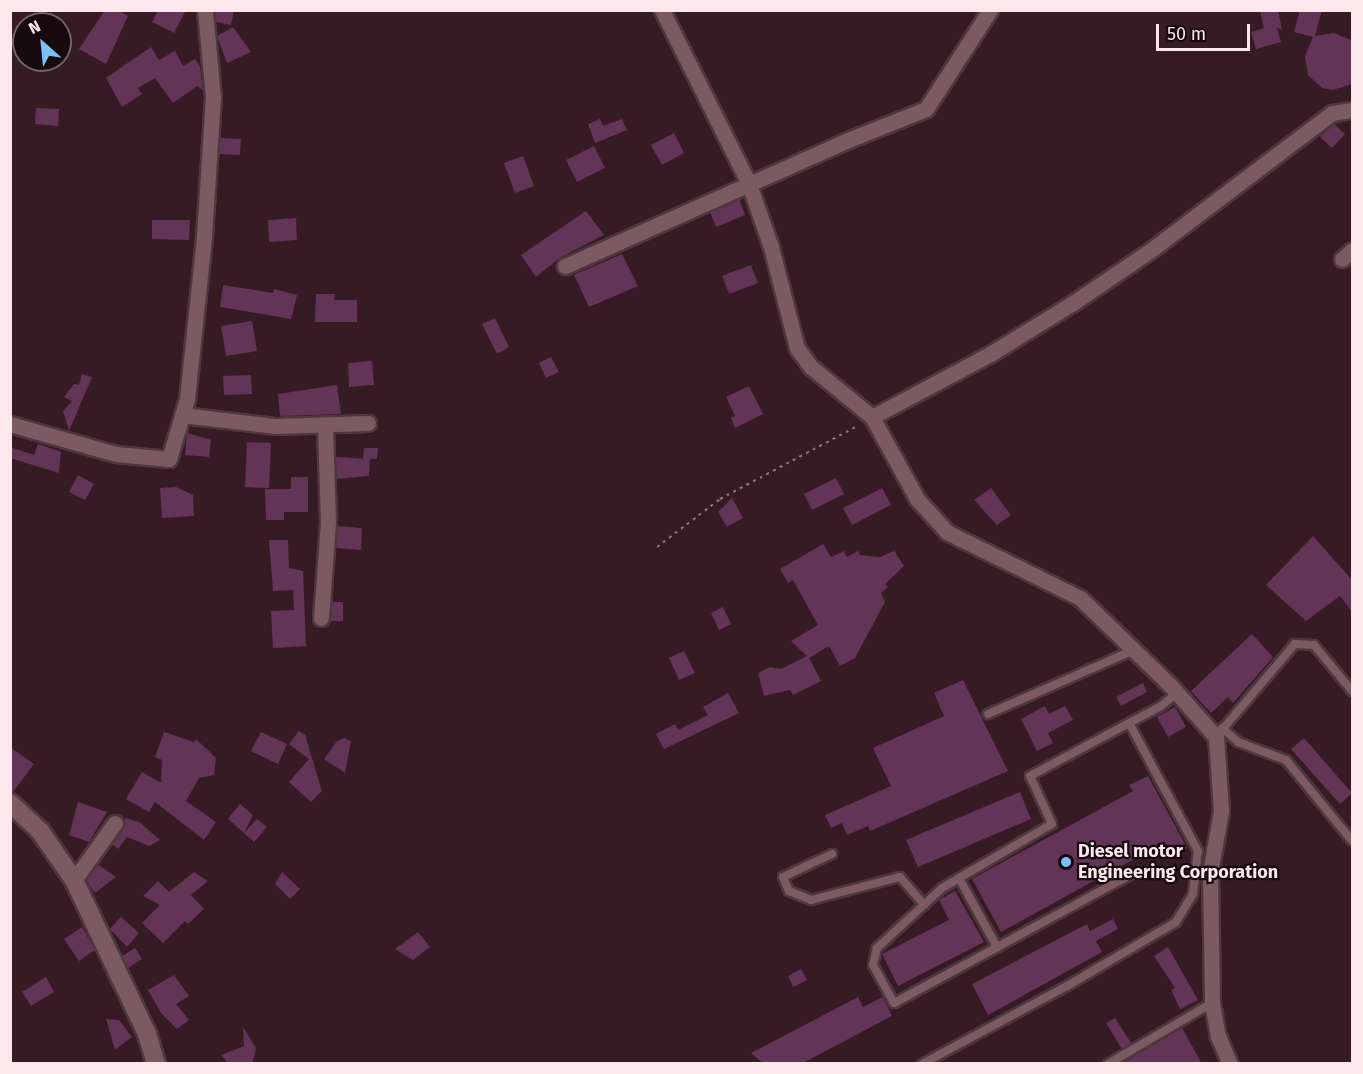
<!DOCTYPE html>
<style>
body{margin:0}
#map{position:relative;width:1363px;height:1074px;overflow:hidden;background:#371b24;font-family:"Fira Sans",sans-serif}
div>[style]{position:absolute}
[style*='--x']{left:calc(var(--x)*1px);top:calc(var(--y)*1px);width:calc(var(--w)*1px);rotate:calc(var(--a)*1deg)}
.building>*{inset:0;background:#623456}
.path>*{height:2px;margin-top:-1px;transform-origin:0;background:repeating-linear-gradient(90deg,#8f767d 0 3px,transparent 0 7.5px)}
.roads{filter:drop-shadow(2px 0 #4e373e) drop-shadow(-2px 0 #4e373e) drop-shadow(0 2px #4e373e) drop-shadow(0 -2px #4e373e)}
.lane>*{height:8px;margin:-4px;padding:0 4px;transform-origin:4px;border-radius:4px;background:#7b5a62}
.street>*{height:15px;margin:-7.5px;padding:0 7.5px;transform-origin:7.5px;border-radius:7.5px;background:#7b5a62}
.secondary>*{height:18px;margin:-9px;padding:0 9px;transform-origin:9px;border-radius:9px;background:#7b5a62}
.dots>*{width:16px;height:16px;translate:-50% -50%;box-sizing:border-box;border:3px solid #170a0e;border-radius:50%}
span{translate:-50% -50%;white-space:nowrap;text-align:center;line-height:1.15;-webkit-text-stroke:4.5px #170a0e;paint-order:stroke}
.poi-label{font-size:18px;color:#fbe7ec;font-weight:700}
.left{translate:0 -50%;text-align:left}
.frame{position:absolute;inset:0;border:12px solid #fbe7ec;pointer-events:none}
.north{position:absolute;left:12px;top:12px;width:60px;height:60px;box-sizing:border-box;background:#170a0e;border:2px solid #726267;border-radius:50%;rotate:333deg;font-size:16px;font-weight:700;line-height:24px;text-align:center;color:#fbe7ec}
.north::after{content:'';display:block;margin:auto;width:21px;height:27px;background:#7abff8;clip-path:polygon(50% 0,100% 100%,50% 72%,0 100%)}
.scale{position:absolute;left:1156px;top:24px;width:94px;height:27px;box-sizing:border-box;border:3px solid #fbe7ec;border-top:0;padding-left:8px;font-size:18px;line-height:21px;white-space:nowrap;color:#fbe7ec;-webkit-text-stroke:4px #170a0e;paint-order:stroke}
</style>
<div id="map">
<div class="building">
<i style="clip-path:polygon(105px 10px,118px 10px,128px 16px,106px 64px,79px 49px)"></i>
<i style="clip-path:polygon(158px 10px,186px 10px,174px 33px,152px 22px)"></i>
<i style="clip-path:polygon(215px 10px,234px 10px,231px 25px,216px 22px)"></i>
<i style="clip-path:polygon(1260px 10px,1278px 10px,1282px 29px,1277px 28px,1281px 42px,1256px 49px,1251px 32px,1264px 28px)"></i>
<i style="clip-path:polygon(1300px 10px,1322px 10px,1315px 36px,1334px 33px,1353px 41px,1353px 82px,1349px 85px,1332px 90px,1322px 88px,1308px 75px,1305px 56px,1313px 37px,1294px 32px)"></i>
<i style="clip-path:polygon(233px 27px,251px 52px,227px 63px,217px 36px)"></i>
<i style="clip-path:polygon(151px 47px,159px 60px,175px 51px,183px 66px,195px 59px,200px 67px,203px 90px,197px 86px,173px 103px,155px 78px,138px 88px,142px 94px,122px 107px,106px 78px)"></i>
<i style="clip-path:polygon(36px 108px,59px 109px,58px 126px,35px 124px)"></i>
<i style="clip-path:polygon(600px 119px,603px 126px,622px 119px,627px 130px,595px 143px,588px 124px)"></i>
<i style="clip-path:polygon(1334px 124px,1345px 134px,1332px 148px,1320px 137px)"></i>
<i style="clip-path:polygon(674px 133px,684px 153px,662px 165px,651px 145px)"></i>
<i style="clip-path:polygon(220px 138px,241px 139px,240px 155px,219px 154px)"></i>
<i style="clip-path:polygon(594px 146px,605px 168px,577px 182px,566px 160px)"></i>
<i style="clip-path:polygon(523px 156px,534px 186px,515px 193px,504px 163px)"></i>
<i style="clip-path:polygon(739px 199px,745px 215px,716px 227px,710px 212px)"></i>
<i style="clip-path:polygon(586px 211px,604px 235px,561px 257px,536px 277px,521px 255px)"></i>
<i style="clip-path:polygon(296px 218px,297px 240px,269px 242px,268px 220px)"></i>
<i style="clip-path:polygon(152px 220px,190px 220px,189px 240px,152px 239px)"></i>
<i style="clip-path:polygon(622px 254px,638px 286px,589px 307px,574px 275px)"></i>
<i style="clip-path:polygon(751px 265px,758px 283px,729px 294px,722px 276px)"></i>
<i style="clip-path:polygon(223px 285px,273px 293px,274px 289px,297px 295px,291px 319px,220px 307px)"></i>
<i style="clip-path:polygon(316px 294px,335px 294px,334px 300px,357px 300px,357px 322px,315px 322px)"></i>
<i style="clip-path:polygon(495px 318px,509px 347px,497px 354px,482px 324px)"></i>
<i style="clip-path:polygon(252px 321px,257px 351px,226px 356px,221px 326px)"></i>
<i style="clip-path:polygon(551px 357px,559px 372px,546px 378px,539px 363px)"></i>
<i style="clip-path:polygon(372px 361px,374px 385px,349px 387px,348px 363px)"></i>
<i style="clip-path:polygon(82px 374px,92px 377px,69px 431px,63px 411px,72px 401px,64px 397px,74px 384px,79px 385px)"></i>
<i style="clip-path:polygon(251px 375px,252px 394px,224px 395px,223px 376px)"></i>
<i style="clip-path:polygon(337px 385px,341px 414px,280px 416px,278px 394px)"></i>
<i style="clip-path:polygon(749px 386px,763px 414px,735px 428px,731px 418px,735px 416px,726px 397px)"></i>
<i style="clip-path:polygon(187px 433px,211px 440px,209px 457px,185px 455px)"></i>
<i style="clip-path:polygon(247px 442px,271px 443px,269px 488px,245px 487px)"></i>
<i style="clip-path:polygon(38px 444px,61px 452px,59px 473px,10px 458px,10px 447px,34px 455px)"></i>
<i style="clip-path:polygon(364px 448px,378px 448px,377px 459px,363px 459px)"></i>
<i style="clip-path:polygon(336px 457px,370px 459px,369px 476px,336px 479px)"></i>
<i style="clip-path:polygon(78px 475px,94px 484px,85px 500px,69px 492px)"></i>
<i style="clip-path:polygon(291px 477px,308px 477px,308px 512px,284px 512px,284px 520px,266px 520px,265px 489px,291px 489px)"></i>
<i style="clip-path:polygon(836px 478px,844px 494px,812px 510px,804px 494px)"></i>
<i style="clip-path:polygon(176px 487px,193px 495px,194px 516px,162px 518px,160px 488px)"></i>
<i style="clip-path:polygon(882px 488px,891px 505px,852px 525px,843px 508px)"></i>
<i style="clip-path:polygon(991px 488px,1011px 515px,997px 525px,974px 500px)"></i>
<i style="clip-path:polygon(732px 498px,743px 518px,727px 527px,718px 512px)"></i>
<i style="clip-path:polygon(337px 526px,362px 528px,361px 550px,336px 548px)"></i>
<i style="clip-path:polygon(1313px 536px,1353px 581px,1353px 613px,1340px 596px,1306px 621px,1266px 585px)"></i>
<i style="clip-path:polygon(269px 540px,288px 540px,289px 568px,303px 571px,306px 646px,273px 648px,271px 611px,294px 610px,293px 590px,273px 591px)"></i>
<i style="clip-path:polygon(823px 544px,831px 557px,844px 551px,847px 557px,858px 551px,860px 555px,880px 557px,894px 551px,904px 566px,885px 584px,888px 587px,881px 593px,885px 602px,855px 658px,840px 666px,829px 646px,809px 658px,821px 681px,793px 695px,790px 690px,764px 696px,758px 673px,770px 667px,781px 669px,807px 656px,791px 641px,818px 625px,793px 580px,788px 583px,780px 569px)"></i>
<i style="clip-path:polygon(332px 602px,343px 602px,343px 621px,330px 621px)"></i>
<i style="clip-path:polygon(723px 607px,731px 624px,719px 630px,711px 613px)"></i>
<i style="clip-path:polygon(1252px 634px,1273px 657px,1233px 703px,1228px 697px,1211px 713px,1191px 691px)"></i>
<i style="clip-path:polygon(684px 651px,695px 673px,679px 680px,669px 658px)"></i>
<i style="clip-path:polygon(963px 680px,1008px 771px,870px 831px,868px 826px,847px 835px,842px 823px,831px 828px,825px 815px,891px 786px,873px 748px,944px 716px,934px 693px)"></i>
<i style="clip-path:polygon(1143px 683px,1147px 692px,1121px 706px,1116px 697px)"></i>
<i style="clip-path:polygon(728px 693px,739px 713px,664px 749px,656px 734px,675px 724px,678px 730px,708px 715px,703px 707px)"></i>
<i style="clip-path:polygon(1045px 706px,1049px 714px,1065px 706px,1073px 720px,1048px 733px,1053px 743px,1037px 751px,1021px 719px)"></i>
<i style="clip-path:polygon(1175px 707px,1186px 727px,1168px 737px,1157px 717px)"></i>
<i style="clip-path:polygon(299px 731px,305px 735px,322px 791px,311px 802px,289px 782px,309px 759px,289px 744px)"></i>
<i style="clip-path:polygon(164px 732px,194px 742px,196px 739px,216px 758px,214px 775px,199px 778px,186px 801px,216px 822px,204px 840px,155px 802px,149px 812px,126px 799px,142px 772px,161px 783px,162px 760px,155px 757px)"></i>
<i style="clip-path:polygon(261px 732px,287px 744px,278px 764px,251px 751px)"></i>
<i style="clip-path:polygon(344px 738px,351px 741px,345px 773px,324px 759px,337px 741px)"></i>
<i style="clip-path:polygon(1304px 738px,1352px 793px,1340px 804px,1291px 749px)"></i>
<i style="clip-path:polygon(10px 747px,34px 764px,13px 792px,10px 792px)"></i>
<i style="clip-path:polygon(1148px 776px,1187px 848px,1169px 858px,1161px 844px,1001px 932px,972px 879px,1133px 791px,1129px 785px)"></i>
<i style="clip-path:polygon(1020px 792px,1031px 819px,918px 867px,906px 840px)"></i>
<i style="clip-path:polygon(78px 802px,107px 812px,89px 842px,69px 835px)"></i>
<i style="clip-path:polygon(240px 804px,253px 815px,244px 833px,228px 819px)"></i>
<i style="clip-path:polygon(126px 818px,139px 822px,160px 840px,149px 846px,127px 837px,118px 849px,112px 844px)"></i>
<i style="clip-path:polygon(257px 819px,267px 827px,254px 842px,244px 833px)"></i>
<i style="clip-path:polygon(97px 864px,116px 877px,95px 893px,86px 880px)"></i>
<i style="clip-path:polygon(194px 872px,208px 881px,191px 895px,204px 909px,188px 924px,185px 921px,163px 943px,142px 923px,160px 905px,143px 896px,158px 881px,169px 892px)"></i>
<i style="clip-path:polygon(282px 872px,300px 889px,290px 899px,275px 884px)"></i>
<i style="clip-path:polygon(955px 891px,984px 942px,898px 986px,882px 954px,949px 920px,939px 900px)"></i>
<i style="clip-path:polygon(121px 917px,139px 933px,127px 947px,110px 929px)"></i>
<i style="clip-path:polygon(1113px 919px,1118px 929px,1096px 941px,1102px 952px,988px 1015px,972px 984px,1087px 924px,1090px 931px)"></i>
<i style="clip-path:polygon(82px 927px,95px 950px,79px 961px,64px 939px)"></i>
<i style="clip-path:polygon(418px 932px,430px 947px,413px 960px,395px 949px)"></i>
<i style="clip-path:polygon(1168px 947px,1198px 1000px,1180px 1009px,1171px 990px,1175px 988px,1154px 956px)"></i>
<i style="clip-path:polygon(135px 948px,142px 959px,128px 968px,122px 956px)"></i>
<i style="clip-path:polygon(801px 969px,807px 980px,793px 987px,788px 976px)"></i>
<i style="clip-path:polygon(174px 975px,189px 996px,176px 1004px,189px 1020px,177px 1029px,161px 1013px,148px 990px)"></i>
<i style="clip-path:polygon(46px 977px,54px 992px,31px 1006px,22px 992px)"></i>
<i style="clip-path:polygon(858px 997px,863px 1007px,883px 997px,892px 1016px,801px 1064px,764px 1064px,751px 1053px)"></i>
<i style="clip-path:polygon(1115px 1018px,1131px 1043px,1122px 1049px,1106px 1023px)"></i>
<i style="clip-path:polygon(106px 1019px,119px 1020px,132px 1037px,115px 1050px)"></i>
<i style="clip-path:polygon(243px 1027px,256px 1048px,252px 1064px,229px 1064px,221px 1055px,244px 1046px)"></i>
<i style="clip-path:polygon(1182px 1028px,1202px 1064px,1121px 1064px)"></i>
</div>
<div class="path">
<i style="--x:657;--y:547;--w:79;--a:-37.3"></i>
<i style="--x:720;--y:499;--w:157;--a:-28"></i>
</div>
<div class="roads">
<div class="lane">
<i style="--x:988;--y:714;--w:159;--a:-23.7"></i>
<i style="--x:1222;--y:728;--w:21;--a:41"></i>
<i style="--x:1238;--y:742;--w:51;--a:20.6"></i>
<i style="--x:1286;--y:760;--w:104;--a:50.8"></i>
<i style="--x:1216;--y:737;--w:122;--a:-49.7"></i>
<i style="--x:1295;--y:644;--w:19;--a:3"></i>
<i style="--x:1314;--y:645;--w:60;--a:50.4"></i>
<i style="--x:832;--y:854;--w:54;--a:154.9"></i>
<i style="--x:783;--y:877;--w:15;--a:67"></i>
<i style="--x:789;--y:891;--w:24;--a:22"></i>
<i style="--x:811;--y:900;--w:92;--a:-14.5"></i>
<i style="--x:900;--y:877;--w:37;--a:49"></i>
<i style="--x:1130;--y:875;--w:268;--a:151.5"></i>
<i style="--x:894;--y:1003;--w:43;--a:-118.9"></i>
<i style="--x:873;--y:965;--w:17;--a:-77"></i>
<i style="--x:877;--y:948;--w:88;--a:-42.7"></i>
<i style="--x:942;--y:888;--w:127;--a:-30.2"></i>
<i style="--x:1052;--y:824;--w:53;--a:-114.6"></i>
<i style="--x:1030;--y:776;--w:149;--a:-28.1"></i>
<i style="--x:1161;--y:706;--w:21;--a:-39"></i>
<i style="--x:959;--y:878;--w:79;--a:61.2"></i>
<i style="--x:922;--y:1064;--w:165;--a:-28.3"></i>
<i style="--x:1067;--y:986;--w:126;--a:-30.4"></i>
<i style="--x:1176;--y:922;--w:33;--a:-59"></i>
<i style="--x:1193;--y:894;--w:43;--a:-83.4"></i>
<i style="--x:1198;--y:851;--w:145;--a:-118.3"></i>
<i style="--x:1108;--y:1064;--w:121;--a:-30.4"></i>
</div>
<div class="street">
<i style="--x:662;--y:10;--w:195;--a:63.4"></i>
<i style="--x:749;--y:184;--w:67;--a:70.8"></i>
<i style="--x:771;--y:247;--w:104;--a:75.6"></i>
<i style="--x:797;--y:348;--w:24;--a:54"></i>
<i style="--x:811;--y:367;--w:79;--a:39.3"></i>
<i style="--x:872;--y:417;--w:94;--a:61.2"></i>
<i style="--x:917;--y:499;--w:45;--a:47.7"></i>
<i style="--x:947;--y:532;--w:148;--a:26.4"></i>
<i style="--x:1080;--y:598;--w:125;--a:44"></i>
<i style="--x:1170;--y:685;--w:69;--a:48.5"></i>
<i style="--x:1216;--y:737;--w:74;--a:86.1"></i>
<i style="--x:1221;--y:811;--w:63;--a:100.1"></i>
<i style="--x:1210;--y:873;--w:130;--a:89.1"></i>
<i style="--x:1212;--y:1003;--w:34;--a:80"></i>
<i style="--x:1218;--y:1036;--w:30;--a:67"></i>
<i style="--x:1342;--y:259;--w:13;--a:-42"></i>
<i style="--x:565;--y:266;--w:310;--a:-24"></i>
<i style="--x:848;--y:140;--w:84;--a:-21.7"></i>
<i style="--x:926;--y:109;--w:118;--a:-57.1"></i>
<i style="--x:182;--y:415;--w:95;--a:6.7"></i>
<i style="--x:276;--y:426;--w:92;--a:-1.9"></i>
<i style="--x:872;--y:417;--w:134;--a:-28.1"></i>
<i style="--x:990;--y:354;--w:97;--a:-31.6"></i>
<i style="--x:1073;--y:303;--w:94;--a:-34.2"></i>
<i style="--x:1151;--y:250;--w:227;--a:-37.1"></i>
<i style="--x:1332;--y:113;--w:20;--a:-9"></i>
<i style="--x:10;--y:424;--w:110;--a:15.8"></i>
<i style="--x:116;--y:454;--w:53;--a:5.4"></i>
<i style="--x:169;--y:459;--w:63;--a:-73.3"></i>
<i style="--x:187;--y:399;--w:164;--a:-84"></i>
<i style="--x:204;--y:236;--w:139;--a:-86.3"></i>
<i style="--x:213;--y:97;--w:87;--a:-95.3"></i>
<i style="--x:321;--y:618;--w:96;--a:-85.8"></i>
<i style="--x:328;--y:522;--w:95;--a:-91.8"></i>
<i style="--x:74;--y:880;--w:70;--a:-54.3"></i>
</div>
<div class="secondary">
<i style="--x:10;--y:803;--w:41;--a:43"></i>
<i style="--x:40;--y:831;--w:60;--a:55.2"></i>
<i style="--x:74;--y:880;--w:170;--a:64.6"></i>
<i style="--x:147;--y:1034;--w:31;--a:73"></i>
</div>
</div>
<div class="dots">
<i style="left:1066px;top:862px;background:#7abff8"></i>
</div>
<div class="poi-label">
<span class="left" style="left:1078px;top:862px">Diesel motor<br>Engineering Corporation</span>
</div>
<div class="frame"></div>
<div class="north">N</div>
<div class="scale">50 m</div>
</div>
